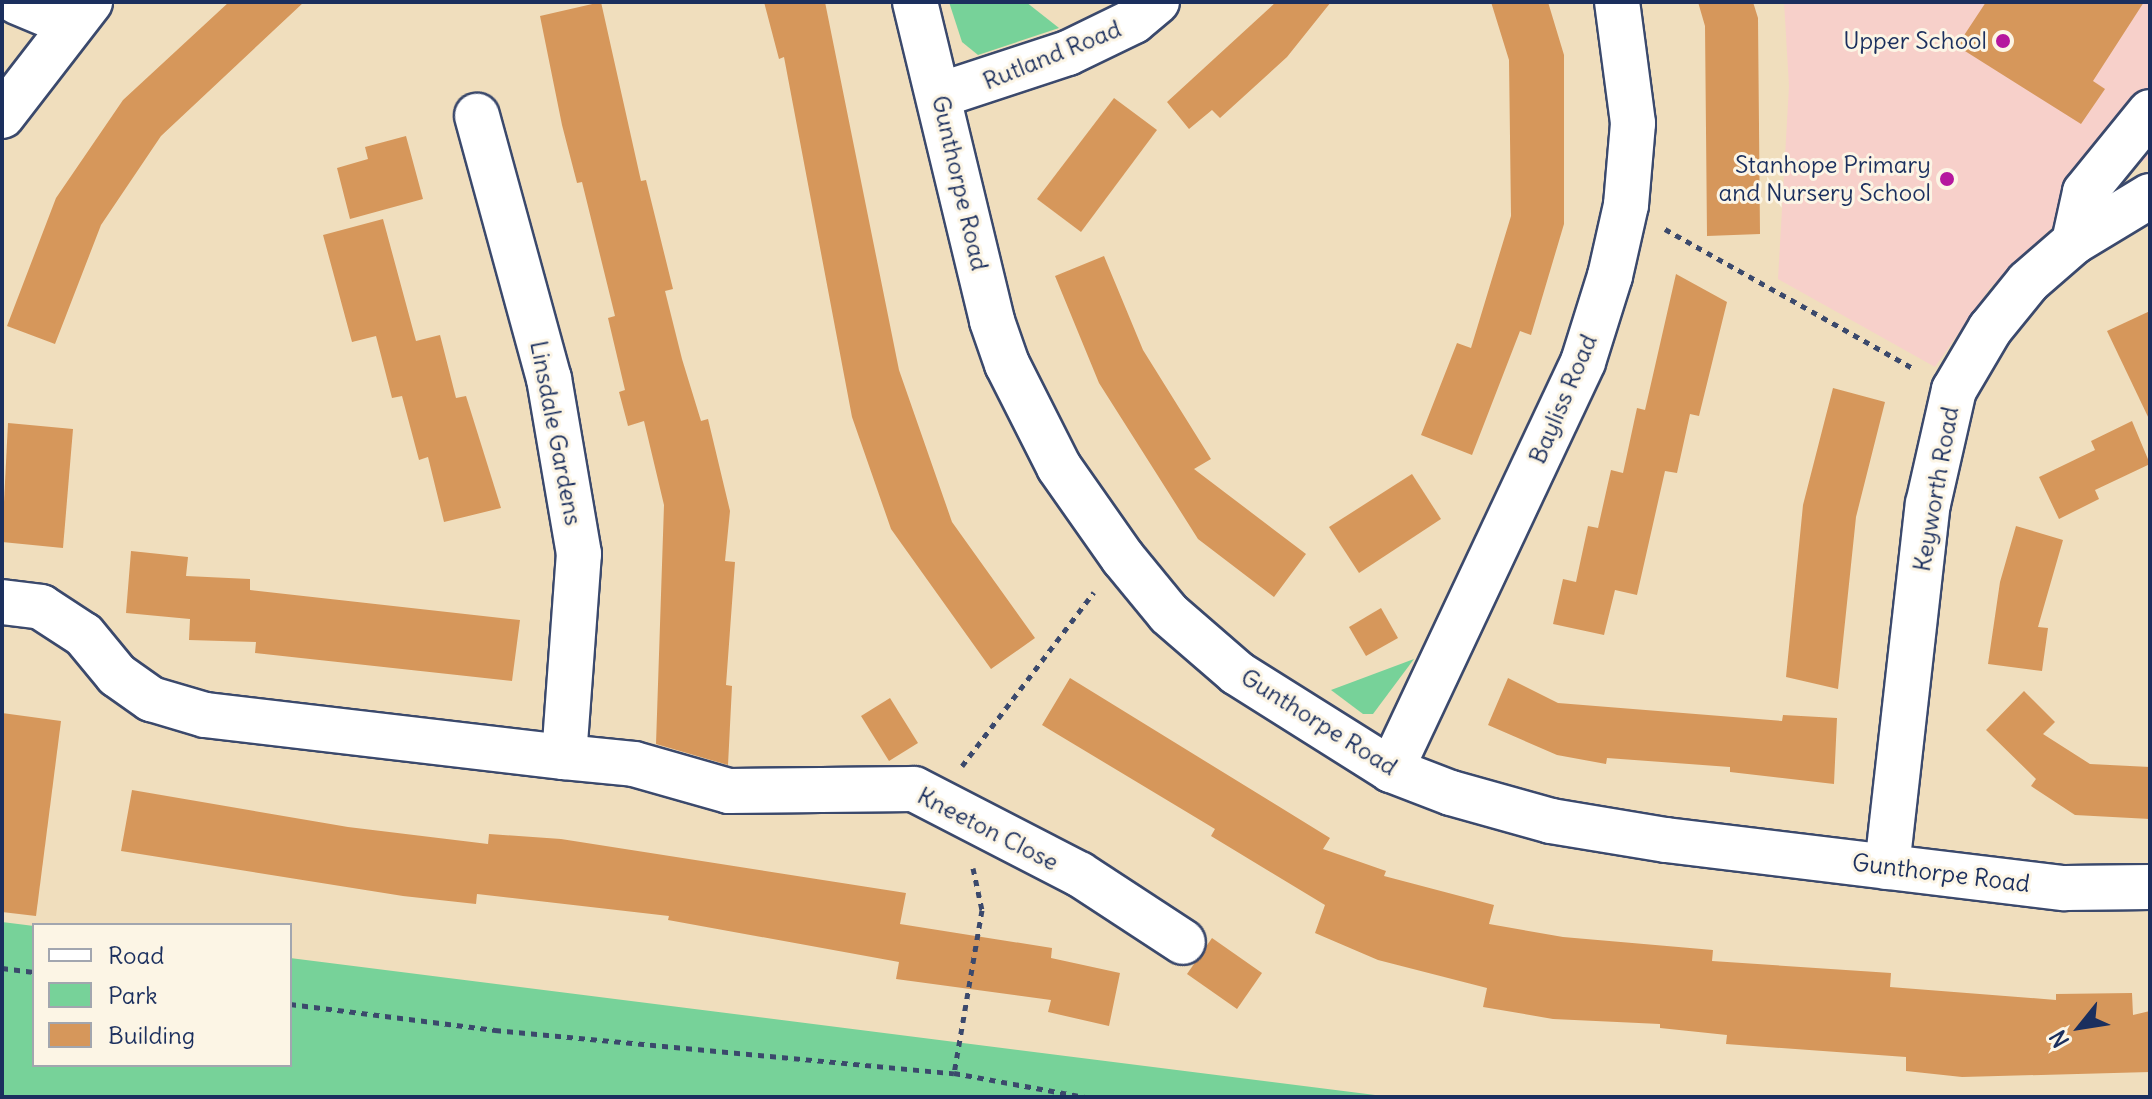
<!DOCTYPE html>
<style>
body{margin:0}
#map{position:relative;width:2152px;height:1099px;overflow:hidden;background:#f0debd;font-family:Delius,sans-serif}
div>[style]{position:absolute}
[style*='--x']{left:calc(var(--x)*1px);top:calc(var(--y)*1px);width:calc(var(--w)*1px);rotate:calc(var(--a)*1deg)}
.built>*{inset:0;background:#f7d0ca}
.green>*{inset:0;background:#77d299}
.building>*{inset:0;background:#d6975b}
.path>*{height:5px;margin-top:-2.5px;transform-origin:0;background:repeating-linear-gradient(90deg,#3b496c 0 6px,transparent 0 12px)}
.roads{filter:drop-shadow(2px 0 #3b496c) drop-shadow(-2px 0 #3b496c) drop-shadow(0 2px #3b496c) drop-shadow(0 -2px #3b496c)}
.minor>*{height:44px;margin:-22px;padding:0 22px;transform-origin:22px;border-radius:22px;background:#fff}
.dots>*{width:22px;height:22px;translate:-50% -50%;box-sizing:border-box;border:4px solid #fcf5e5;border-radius:50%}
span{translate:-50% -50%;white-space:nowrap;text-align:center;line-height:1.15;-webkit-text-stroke:6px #fcf5e5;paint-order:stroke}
.poi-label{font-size:24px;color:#1b2f5e}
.right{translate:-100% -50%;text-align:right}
.street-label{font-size:24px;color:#1b2f5e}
.frame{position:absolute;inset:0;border:4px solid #1b2f5e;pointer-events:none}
.legend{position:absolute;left:32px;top:923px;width:260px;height:144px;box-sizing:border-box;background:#fcf5e5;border:2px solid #a2a6af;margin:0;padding:10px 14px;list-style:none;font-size:24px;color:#1b2f5e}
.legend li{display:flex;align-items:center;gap:16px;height:40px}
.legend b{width:40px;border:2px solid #a2a6af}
.north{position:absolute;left:2040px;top:987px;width:80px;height:80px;-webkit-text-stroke:6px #fcf5e5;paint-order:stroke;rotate:240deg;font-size:22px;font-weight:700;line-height:32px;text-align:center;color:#1b2f5e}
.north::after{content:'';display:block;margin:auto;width:28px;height:36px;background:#1b2f5e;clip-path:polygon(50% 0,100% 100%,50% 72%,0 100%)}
</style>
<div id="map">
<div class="built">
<i style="clip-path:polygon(1784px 2px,2150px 2px,2150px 157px,2088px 195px,2042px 237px,1990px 288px,1935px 367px,1778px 279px,1789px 86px)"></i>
</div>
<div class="green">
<i style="clip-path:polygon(949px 2px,1026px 2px,1059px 28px,978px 55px,962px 42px)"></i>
<i style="clip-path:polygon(1414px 659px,1373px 714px,1363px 714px,1331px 690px)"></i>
<i style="clip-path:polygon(2px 922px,34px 926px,34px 1065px,290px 1065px,290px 958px,1391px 1097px,2px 1097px)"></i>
</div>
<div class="building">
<i style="clip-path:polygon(229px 2px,304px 2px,161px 136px,101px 225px,55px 344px,7px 326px,56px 198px,123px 100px)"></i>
<i style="clip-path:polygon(601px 2px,641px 181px,646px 180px,673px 289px,665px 291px,682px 359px,701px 421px,708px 419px,730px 511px,725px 561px,735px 562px,726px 685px,732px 686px,728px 765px,656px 744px,664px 505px,644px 421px,628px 426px,619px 392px,625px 390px,608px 318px,615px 316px,582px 182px,577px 183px,562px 125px,540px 16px)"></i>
<i style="clip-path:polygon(764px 2px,825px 2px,899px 370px,952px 522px,1035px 638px,991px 669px,891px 529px,852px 417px,784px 57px,779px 59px)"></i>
<i style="clip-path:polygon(1276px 2px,1331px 2px,1287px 57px,1220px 118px,1212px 110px,1189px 129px,1167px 102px)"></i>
<i style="clip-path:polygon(1491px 2px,1548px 2px,1564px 55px,1564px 224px,1531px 335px,1520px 331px,1472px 455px,1421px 435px,1457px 343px,1471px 348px,1511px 216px,1509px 60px)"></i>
<i style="clip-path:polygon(1698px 2px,1753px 2px,1758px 18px,1760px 234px,1707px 236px,1705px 26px)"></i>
<i style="clip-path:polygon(1986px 2px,2144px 2px,2093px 81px,2105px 89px,2081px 124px,1957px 46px)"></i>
<i style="clip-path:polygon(1114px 98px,1157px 130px,1081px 232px,1037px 199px)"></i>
<i style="clip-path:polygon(406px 136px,423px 199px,350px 219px,337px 168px,368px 159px,365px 147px)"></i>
<i style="clip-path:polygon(383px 219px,416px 341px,440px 335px,456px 398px,466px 396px,501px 508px,444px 522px,428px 457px,419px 460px,402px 396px,392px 398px,376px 336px,352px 342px,323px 235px)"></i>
<i style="clip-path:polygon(1104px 256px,1143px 350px,1211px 459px,1194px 469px,1306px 554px,1274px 597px,1198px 539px,1099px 383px,1055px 276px)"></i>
<i style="clip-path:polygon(1676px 274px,1727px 302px,1699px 416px,1690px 414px,1677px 473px,1665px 471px,1637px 595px,1615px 590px,1604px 635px,1553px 624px,1563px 579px,1576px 582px,1588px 526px,1598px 528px,1611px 470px,1623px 473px,1637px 408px,1645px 410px)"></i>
<i style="clip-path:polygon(2150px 311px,2150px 421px,2107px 331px)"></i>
<i style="clip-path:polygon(1833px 388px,1885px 402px,1856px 517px,1838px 689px,1786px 677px,1803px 505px)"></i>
<i style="clip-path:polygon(2132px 421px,2150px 464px,2095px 490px,2099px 499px,2059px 519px,2039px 477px,2095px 450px,2091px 441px)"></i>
<i style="clip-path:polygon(8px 423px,73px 429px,63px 548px,2px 542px)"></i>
<i style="clip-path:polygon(1412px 474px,1441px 519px,1359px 573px,1329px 527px)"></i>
<i style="clip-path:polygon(2016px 526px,2063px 540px,2038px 627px,2048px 628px,2042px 671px,1988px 664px,2000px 582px)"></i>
<i style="clip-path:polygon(131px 551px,188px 557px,186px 576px,250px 579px,250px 590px,520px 620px,512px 681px,255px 653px,256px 642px,189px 640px,190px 619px,126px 613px)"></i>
<i style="clip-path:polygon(1381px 608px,1398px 638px,1366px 656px,1349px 627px)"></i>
<i style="clip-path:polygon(1070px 678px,1330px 838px,1323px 849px,1386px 871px,1384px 876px,1494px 905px,1489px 924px,1563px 937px,1713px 950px,1712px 961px,1891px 973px,1890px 987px,2056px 1000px,2056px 994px,2132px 993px,2133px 1015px,2150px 1011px,2150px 1072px,1962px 1077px,1906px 1071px,1906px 1057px,1726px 1044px,1727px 1035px,1660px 1028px,1660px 1024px,1553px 1019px,1483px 1007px,1487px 988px,1378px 960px,1315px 933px,1325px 905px,1211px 836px,1215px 829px,1042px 725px)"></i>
<i style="clip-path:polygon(1508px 678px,1558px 703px,1782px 721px,1783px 715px,1837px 718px,1834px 784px,1730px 772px,1730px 767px,1607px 758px,1606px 764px,1557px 755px,1488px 725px)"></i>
<i style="clip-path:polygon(2024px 691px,2055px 722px,2043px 734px,2090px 764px,2150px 767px,2150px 819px,2075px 815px,2031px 786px,2036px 779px,1986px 730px)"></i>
<i style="clip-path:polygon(890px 698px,918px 743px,889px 761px,861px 716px)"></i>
<i style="clip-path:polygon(2px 713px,61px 721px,36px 916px,2px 912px)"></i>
<i style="clip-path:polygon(132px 790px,348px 827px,488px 844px,489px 834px,561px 839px,906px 893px,900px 924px,1052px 948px,1051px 958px,1120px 973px,1109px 1026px,1048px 1012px,1051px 1000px,896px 979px,899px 962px,668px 920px,669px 916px,477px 894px,476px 904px,403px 896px,121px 851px)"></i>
<i style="clip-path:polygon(1212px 938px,1262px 973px,1237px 1009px,1187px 974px)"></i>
</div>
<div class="path">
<i style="--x:1665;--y:229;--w:286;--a:29.3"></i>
<i style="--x:962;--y:766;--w:218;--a:-52.8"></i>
<i style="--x:973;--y:868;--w:43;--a:77.9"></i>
<i style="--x:982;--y:910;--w:165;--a:99.7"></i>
<i style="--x:954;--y:1073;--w:133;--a:10.4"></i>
<i style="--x:2;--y:968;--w:32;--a:7"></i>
<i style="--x:290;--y:1004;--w:207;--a:7.2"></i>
<i style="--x:495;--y:1030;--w:461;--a:5.4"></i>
</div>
<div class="roads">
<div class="minor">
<i style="--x:17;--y:2;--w:57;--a:22.5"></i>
<i style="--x:915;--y:2;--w:328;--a:76.4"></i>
<i style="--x:992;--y:321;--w:46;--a:70.8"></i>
<i style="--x:1007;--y:364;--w:115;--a:63.2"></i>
<i style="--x:1059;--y:467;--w:111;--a:54.9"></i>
<i style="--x:1123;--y:558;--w:72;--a:50.6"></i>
<i style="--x:1169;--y:614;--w:90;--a:40.9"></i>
<i style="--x:1237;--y:673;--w:182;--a:32.2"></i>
<i style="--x:1391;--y:770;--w:64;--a:21"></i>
<i style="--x:1451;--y:793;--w:104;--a:15.6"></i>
<i style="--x:1551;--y:821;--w:117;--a:9.4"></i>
<i style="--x:1666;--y:840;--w:402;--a:6.9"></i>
<i style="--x:2065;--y:888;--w:85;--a:-0.7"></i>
<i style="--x:940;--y:95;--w:135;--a:-18.2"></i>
<i style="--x:1068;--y:53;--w:73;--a:-25.9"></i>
<i style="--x:1134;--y:21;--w:30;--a:-40"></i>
<i style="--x:2;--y:116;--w:144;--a:-52.3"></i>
<i style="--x:2074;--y:242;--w:51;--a:-77.6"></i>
<i style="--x:2085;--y:192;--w:103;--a:-50.9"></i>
<i style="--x:2;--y:602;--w:39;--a:7"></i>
<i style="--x:41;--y:607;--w:51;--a:33.1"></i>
<i style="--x:84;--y:635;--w:52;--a:50.5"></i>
<i style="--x:117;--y:675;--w:42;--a:35.2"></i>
<i style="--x:151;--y:699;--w:56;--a:16.5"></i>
<i style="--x:205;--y:715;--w:361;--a:6.7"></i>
<i style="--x:564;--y:757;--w:204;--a:-85.8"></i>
<i style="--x:579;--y:554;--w:178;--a:-99.7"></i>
<i style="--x:549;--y:379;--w:273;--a:-105.3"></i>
<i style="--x:564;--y:757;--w:70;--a:5.7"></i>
<i style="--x:634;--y:764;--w:99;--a:15.9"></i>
<i style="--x:729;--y:791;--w:185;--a:-0.6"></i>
<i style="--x:914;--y:789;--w:186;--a:27.3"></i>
<i style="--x:1079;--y:874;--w:124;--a:33.2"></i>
<i style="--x:1391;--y:770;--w:451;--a:-64.8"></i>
<i style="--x:1583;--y:362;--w:90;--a:-72.6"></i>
<i style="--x:1610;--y:276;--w:73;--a:-77.3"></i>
<i style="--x:1626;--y:205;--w:82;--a:-85.1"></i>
<i style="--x:1633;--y:123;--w:122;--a:-97.5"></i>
<i style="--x:1887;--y:867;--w:365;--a:-83.6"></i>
<i style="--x:1928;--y:504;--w:117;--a:-77.2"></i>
<i style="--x:1954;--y:390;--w:71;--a:-59.5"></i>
<i style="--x:1990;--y:329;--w:60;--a:-51"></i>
<i style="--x:2028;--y:282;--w:61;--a:-41"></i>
<i style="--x:2074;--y:242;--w:89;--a:-31.2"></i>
</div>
</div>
<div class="dots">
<i style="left:2003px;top:41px;background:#b5179e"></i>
<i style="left:1947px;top:179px;background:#b5179e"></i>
</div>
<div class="poi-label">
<span class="right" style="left:1987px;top:41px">Upper School</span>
<span class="right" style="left:1931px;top:179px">Stanhope Primary<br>and Nursery School</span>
</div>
<div class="street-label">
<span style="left:1052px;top:55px;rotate:-22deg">Rutland Road</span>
<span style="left:960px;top:183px;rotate:77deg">Gunthorpe Road</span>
<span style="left:1563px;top:399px;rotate:-67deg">Bayliss Road</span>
<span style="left:556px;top:433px;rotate:79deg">Linsdale Gardens</span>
<span style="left:1936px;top:489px;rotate:-80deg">Keyworth Road</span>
<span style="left:1319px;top:722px;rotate:32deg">Gunthorpe Road</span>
<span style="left:988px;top:829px;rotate:27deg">Kneeton Close</span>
<span style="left:1941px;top:873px;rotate:7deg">Gunthorpe Road</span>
</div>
<div class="frame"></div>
<ul class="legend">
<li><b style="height:10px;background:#fff"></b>Road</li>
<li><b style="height:22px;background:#77d299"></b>Park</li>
<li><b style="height:22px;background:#d6975b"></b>Building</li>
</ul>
<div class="north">N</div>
</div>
